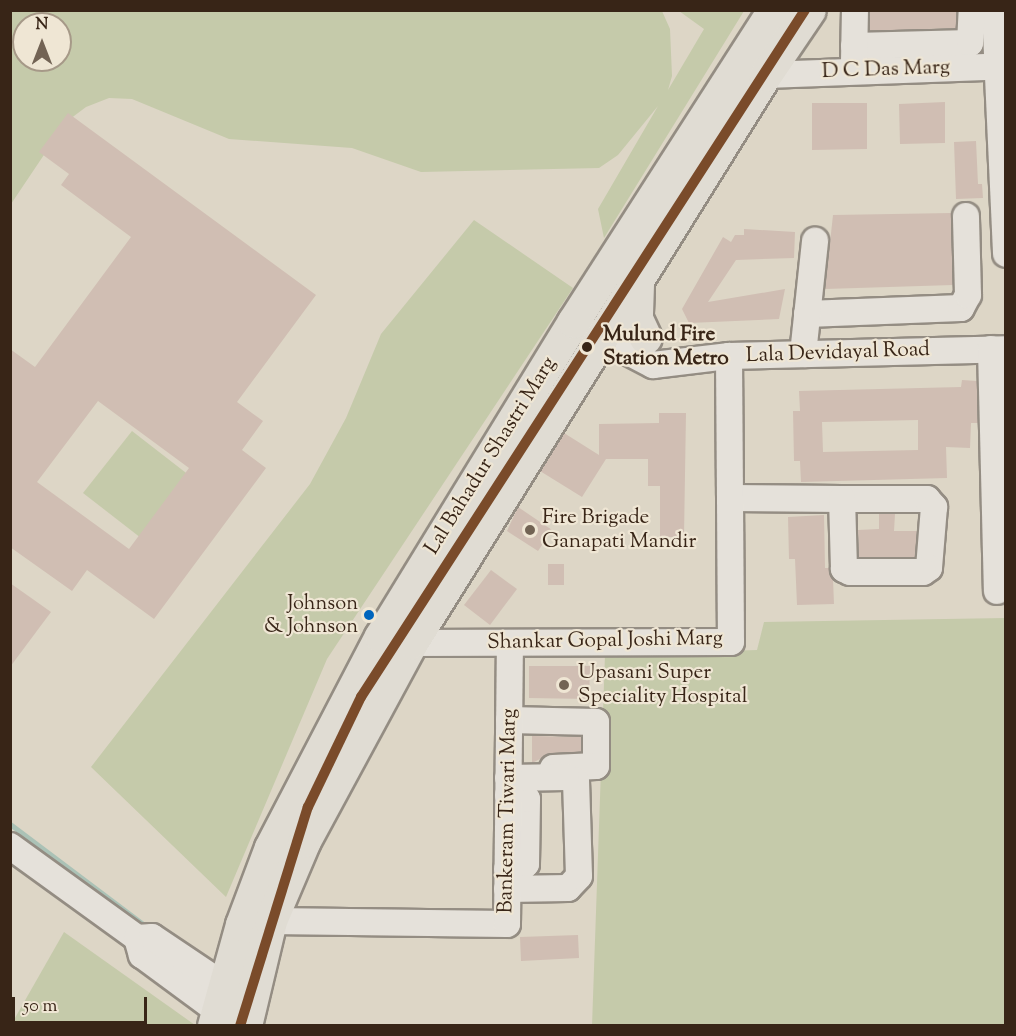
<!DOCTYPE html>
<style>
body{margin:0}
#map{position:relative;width:1016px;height:1036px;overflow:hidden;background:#ddd6c6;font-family:"Sorts Mill Goudy",serif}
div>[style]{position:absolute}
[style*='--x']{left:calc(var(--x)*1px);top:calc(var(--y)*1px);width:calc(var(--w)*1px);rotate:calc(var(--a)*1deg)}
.green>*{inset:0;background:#c5caaa}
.stream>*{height:5px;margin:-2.5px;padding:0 2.5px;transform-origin:2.5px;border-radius:2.5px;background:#abc2b6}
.building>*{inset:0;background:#d0beb3}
.roads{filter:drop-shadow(2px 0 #948d83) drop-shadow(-2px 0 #948d83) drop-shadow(0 2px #948d83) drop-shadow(0 -2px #948d83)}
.minor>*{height:26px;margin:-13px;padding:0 13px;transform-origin:13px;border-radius:13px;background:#e5e1da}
.major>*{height:32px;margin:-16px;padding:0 16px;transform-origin:16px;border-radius:16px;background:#e0dcd3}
.metro-1>*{height:10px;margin:-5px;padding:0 5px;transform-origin:5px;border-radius:5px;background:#7a4b2a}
.dots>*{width:16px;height:16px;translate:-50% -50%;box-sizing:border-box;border:3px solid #efe6d4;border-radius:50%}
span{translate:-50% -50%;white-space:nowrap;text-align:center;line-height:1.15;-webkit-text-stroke:4.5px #efe6d4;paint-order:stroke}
.bus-label{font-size:20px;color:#382517}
.right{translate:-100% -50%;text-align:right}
.street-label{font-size:21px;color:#382517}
.stop-label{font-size:21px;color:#382517;font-weight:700}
.left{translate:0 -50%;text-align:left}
.poi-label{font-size:21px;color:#382517}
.frame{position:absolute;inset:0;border:12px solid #382517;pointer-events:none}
.north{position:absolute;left:12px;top:12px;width:60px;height:60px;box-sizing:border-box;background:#efe6d4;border:2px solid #a69988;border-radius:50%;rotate:0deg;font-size:16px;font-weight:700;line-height:24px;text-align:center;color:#382517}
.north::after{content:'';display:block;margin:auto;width:21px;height:27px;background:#726354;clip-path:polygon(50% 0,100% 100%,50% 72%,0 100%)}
.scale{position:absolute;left:12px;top:997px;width:135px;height:27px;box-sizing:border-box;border:3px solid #382517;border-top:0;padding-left:8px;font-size:18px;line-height:21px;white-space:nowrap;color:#382517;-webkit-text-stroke:4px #efe6d4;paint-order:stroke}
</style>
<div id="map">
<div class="green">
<i style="clip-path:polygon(evenodd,11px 11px,662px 11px,670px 29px,672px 76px,668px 90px,704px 29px,679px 11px,744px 11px,604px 238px,598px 209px,658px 106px,618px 155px,599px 168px,421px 172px,352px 148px,229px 139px,132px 99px,109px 98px,86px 107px,66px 122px,11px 204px,11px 11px,24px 24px,60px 24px,60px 60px,24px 60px,24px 24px)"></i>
<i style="clip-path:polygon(474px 220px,573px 288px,327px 659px,226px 897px,91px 767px,310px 484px,346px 418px,381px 334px)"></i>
<i style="clip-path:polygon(132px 431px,190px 476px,141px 538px,83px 493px)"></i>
<i style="clip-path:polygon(1005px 618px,1005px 1025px,592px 1026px,605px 655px,757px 650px,764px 622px)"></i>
<i style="clip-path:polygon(64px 932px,195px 1025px,11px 1025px)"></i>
</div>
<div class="stream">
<i style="--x:10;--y:824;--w:173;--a:37"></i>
</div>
<div class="building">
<i style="clip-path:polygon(870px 10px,957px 10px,956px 28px,870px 31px)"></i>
<i style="clip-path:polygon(945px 102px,945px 143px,900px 144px,899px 104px)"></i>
<i style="clip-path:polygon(812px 103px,867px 103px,867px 149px,812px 150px)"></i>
<i style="clip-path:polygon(evenodd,68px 113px,316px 295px,237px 402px,263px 421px,242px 450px,266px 468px,154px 619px,87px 570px,72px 591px,10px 547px,10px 349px,35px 367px,131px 237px,61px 185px,69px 174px,39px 152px,68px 113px,98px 401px,189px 468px,129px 549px,37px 482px,98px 401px)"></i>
<i style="clip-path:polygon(976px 141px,978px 184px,982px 184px,983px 198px,956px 199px,954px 142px)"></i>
<i style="clip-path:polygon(952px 213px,953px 285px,825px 289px,833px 215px)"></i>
<i style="clip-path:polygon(744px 229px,795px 232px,794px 258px,736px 260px,708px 302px,785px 289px,779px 319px,689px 323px,682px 309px,723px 237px,731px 242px,735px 235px,744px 235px)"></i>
<i style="clip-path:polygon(evenodd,962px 380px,977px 381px,978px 423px,971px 423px,970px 448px,946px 447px,947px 478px,801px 482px,800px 461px,794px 461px,793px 411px,800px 411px,799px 391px,961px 387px,962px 380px,918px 420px,918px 450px,823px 452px,822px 422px,918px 420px)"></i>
<i style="clip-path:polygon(659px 413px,686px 413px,684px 537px,660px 537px,660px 486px,648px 486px,648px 459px,606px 459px,582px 497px,540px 471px,564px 433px,599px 455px,599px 424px,659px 423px)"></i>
<i style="clip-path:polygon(518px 507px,552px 530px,538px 551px,507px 531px)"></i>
<i style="clip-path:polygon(879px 514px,895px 514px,894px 531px,917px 531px,915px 557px,859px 557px,858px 530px,879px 529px)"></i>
<i style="clip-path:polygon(824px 515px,825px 568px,829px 568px,833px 579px,834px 604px,797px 605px,795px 559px,789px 559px,788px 517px)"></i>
<i style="clip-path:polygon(548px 564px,564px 564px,564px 585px,548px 585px)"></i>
<i style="clip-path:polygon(491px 570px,517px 589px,490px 625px,464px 605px)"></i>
<i style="clip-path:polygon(10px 583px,51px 612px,10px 667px)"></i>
<i style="clip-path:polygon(529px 666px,590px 666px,589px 699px,529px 698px)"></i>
<i style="clip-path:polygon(532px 736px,581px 737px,581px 752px,552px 753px,532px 763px)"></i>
<i style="clip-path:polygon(578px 935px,579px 958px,521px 961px,520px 937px)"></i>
</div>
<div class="roads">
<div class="minor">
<i style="--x:995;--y:10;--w:244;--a:87.4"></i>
<i style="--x:854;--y:46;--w:116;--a:-1.5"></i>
<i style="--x:970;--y:43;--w:33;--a:-87"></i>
<i style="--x:854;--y:61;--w:51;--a:-88.9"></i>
<i style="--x:766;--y:75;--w:240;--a:-2.1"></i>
<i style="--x:807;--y:314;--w:154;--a:-2.2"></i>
<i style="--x:961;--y:308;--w:15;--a:-62"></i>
<i style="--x:968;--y:295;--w:79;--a:-91.5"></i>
<i style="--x:586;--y:330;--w:76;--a:27.6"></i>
<i style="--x:653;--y:365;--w:77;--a:-6.8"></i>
<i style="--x:729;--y:356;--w:277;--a:-1.4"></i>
<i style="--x:991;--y:349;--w:242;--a:88.6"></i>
<i style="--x:803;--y:354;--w:114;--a:-83.9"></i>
<i style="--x:732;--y:498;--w:110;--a:0.5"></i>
<i style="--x:842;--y:499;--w:85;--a:0"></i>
<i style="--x:927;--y:499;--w:11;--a:49"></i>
<i style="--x:934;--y:507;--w:61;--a:94.7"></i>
<i style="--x:929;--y:568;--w:7;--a:146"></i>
<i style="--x:923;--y:572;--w:73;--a:180"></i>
<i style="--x:850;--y:572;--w:7;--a:-153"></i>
<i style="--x:844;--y:569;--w:70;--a:-91.6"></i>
<i style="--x:396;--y:640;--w:16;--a:11"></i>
<i style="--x:412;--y:643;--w:319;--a:-0.2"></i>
<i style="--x:731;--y:642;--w:286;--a:-90.4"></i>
<i style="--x:509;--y:720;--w:87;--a:1.3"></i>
<i style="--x:596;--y:722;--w:44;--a:90"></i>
<i style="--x:596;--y:766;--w:43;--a:177.3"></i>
<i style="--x:10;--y:846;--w:157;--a:35.9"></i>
<i style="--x:137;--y:938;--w:18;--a:74"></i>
<i style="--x:142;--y:955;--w:94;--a:36.4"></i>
<i style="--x:507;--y:869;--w:14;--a:0"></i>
<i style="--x:521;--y:869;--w:7;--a:-45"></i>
<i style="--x:526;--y:864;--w:65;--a:-89.1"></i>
<i style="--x:527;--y:799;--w:6;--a:-141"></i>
<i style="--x:522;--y:795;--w:14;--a:180"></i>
<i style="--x:507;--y:889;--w:61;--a:-0.9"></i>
<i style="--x:568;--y:888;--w:16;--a:-47"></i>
<i style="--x:579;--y:876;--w:95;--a:-91.8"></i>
<i style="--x:576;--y:781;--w:11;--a:-158"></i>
<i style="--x:566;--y:777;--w:58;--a:179"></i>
<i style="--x:271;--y:921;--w:236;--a:0.7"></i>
<i style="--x:507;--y:924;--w:281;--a:-89.4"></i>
<i style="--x:137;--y:938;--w:15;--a:-4"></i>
<i style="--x:152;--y:937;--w:88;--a:33.9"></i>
</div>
<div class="major">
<i style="--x:638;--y:285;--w:34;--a:92"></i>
<i style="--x:637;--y:319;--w:21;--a:65"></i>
<i style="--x:214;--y:1026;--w:105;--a:-74.5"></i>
<i style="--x:242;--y:925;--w:82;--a:-69.4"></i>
<i style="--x:271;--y:848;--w:238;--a:-62.5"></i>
<i style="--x:381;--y:637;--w:369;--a:-58.5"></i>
<i style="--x:574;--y:322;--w:371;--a:-57.3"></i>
<i style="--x:246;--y:1026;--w:108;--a:-76.6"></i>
<i style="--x:271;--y:921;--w:87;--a:-67"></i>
<i style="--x:305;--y:841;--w:225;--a:-61.6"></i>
<i style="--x:412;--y:643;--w:669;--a:-58.07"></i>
<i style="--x:766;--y:75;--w:78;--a:-55.9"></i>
</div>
</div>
<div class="metro-1">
<i style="--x:240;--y:1026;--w:229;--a:-72.8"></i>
<i style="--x:308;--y:807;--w:122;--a:-64.3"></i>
<i style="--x:361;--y:697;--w:818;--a:-57.13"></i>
</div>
<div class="dots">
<i style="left:587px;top:347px;background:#382517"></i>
<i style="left:530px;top:530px;background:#726354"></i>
<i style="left:369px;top:615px;background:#0065bd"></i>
<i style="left:564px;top:685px;background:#726354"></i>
</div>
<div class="bus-label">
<span class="right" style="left:358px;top:616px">Johnson<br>&amp; Johnson</span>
</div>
<div class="street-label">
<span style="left:886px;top:70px;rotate:-2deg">D C Das Marg</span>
<span style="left:838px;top:353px;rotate:-2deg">Lala Devidayal Road</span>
<span style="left:491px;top:456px;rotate:-58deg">Lal Bahadur Shastri Marg</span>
<span style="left:605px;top:641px;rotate:-1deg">Shankar Gopal Joshi Marg</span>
<span style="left:508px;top:811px;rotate:-89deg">Bankeram Tiwari Marg</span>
</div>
<div class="stop-label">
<span class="left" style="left:603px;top:347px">Mulund Fire<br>Station Metro</span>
</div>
<div class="poi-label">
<span class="left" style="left:542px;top:530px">Fire Brigade<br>Ganapati Mandir</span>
<span class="left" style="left:578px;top:685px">Upasani Super<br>Speciality Hospital</span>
</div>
<div class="frame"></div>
<div class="north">N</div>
<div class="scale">50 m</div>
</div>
